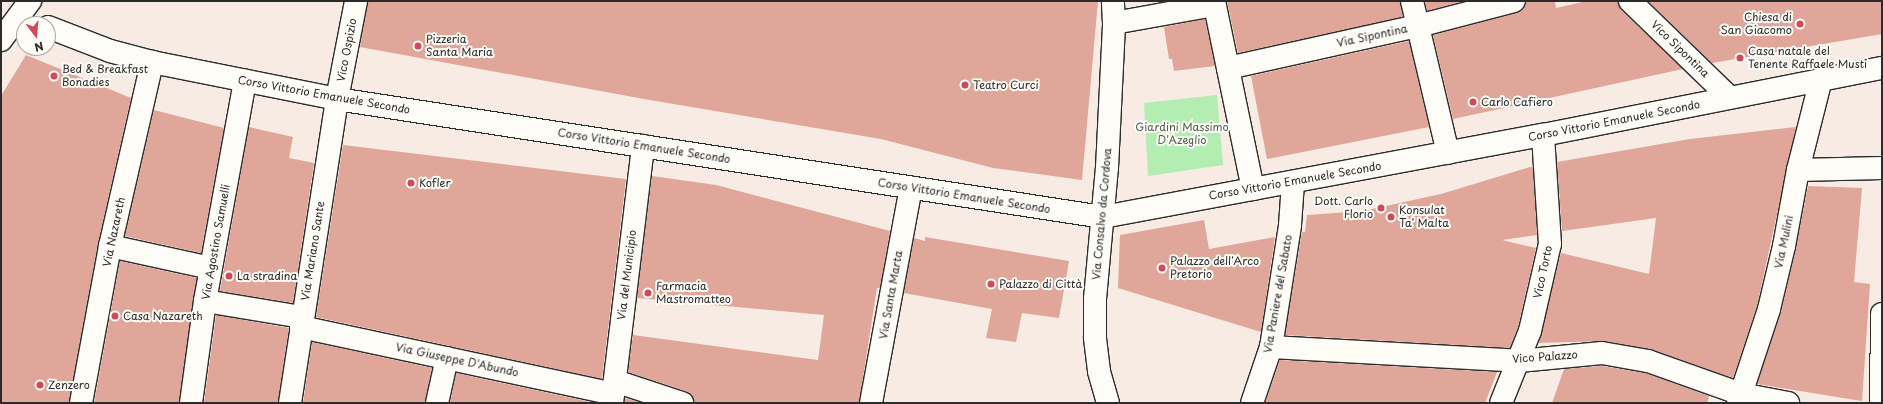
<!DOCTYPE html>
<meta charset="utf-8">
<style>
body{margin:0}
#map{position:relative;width:1883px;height:404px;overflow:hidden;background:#f7ebe4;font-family:"Playpen Sans",sans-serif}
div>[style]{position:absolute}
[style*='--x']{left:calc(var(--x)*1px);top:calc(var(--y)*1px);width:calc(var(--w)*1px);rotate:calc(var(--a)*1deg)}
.green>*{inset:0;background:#b3edb2}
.building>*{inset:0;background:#dfa699}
.roads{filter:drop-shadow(1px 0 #2b2b2b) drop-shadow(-1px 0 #2b2b2b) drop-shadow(0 1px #2b2b2b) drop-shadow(0 -1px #2b2b2b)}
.minor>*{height:22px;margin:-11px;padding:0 11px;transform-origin:11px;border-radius:11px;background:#fdfcf7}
.dots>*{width:11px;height:11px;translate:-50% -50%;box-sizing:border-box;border:2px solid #fdfcf7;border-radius:50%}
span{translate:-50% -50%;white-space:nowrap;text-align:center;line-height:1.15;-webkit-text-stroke:4px #fdfcf7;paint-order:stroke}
.poi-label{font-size:11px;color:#2b2b2b}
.right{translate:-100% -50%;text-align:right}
.left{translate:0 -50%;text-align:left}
.street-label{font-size:11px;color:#2b2b2b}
.park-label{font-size:11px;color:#4d5c4d}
.frame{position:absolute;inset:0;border:2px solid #2b2b2b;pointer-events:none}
.north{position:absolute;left:16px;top:16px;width:40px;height:40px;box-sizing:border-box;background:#fdfcf7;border:1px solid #a9a8a5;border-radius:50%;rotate:164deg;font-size:11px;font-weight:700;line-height:16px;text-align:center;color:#2b2b2b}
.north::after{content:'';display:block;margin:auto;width:14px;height:18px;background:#d1495b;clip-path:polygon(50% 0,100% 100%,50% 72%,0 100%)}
</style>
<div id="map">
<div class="green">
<i style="clip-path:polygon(1217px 95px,1223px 165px,1148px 176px,1144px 103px)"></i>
</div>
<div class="building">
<i style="clip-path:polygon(368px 1px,1098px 1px,1082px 180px,993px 168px,881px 139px,644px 99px,360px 47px)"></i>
<i style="clip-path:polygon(1227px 1px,1400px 1px,1403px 17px,1238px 53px)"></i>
<i style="clip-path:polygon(1425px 1px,1464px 1px,1427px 11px)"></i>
<i style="clip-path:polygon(1526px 1px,1555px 1px,1556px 8px,1587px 1px,1618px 1px,1621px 10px,1683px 69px,1453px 119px,1433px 35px,1517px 13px,1523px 10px)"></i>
<i style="clip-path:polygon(1648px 1px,1882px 1px,1882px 34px,1712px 63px)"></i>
<i style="clip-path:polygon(1205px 19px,1215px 66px,1174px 71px,1172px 59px,1169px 59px,1164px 27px)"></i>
<i style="clip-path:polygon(1409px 41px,1429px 127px,1267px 159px,1251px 76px)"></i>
<i style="clip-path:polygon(26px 55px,131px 98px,98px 243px,69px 403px,1px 403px,1px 96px)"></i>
<i style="clip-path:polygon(154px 110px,224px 128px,201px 253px,125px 236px)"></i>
<i style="clip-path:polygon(249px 127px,293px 137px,289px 158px,314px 163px,293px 303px,220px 291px)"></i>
<i style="clip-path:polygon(1796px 127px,1757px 306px,1733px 378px,1650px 349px,1604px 341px,1538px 343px,1561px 253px,1649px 274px,1656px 218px,1562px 231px,1557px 162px,1690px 139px)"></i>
<i style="clip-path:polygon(343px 145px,626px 179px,602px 379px,316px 317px)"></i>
<i style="clip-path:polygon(1530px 167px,1533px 167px,1537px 235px,1502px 240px,1536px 248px,1518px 327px,1510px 348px,1285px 335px,1302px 232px,1305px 232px,1307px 215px,1363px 211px,1441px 194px)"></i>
<i style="clip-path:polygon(652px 176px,716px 185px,890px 231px,880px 288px,877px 288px,859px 403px,694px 403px,692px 395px,686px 391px,628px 372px,633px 335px,818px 360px,824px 315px,637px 298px)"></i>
<i style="clip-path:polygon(1808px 186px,1862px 188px,1854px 282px,1870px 284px,1862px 401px,1757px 384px,1781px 312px,1796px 248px)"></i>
<i style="clip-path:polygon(1204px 220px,1209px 249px,1275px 237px,1261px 332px,1118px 288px,1120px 235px)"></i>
<i style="clip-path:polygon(925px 237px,1069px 261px,1059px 318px,1022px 313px,1016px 342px,986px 338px,992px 309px,904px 293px,914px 238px,925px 241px)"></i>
<i style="clip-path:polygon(120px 261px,197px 278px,179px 403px,94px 403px)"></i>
<i style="clip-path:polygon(216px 315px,289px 328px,278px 403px,204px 403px)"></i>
<i style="clip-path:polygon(312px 342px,432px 368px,425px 403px,303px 403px)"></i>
<i style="clip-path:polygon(1280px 360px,1497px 372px,1485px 403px,1265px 403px)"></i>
<i style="clip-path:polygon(1602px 366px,1645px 373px,1709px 396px,1707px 403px,1552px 403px,1564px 369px)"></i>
<i style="clip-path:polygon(456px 373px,595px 403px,450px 403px)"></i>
<i style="clip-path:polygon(625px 398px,642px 403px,625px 403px)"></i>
</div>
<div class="roads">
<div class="minor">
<i style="--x:1214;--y:1;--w:192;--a:78.3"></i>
<i style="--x:1412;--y:1;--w:156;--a:76.7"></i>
<i style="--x:1630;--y:1;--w:138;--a:44.1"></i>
<i style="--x:1114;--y:23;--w:102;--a:-10.2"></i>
<i style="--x:48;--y:27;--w:66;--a:21.2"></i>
<i style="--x:110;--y:51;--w:43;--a:14.7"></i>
<i style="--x:152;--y:62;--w:189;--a:11.3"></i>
<i style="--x:337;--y:99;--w:775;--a:8.76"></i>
<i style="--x:1103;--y:217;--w:448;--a:-10.6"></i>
<i style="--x:1543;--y:135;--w:346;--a:-11.2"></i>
<i style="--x:1;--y:40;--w:49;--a:-53.4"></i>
<i style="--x:1228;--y:68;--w:195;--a:-12.5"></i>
<i style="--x:1418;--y:26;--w:99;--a:-14.6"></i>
<i style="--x:1798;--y:170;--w:84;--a:-1.4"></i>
<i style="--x:110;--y:246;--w:103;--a:12.3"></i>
<i style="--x:205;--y:301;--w:98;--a:9.4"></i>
<i style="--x:301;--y:327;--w:319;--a:12.1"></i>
<i style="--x:1271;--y:347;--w:248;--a:3.2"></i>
<i style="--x:1519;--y:361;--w:83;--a:-5.5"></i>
<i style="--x:1602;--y:353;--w:47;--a:9.9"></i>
<i style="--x:1648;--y:361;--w:99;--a:19.5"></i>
<i style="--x:1741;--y:394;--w:48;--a:10.8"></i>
<i style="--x:615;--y:381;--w:71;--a:18.2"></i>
<i style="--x:81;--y:403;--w:160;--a:-79.5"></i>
<i style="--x:110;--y:246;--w:189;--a:-77.1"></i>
<i style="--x:191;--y:403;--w:103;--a:-82.2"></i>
<i style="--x:205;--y:301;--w:224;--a:-79.7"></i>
<i style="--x:290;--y:403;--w:308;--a:-81.2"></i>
<i style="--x:337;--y:99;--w:100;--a:-79"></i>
<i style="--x:437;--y:403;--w:46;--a:-77.5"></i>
<i style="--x:612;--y:403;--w:259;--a:-83.1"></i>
<i style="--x:871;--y:403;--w:219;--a:-79.5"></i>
<i style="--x:1108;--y:403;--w:33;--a:-106"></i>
<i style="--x:1099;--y:371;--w:34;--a:-97"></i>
<i style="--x:1095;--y:337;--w:38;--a:-90"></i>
<i style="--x:1095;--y:299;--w:132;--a:-84.8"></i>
<i style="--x:1107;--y:168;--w:145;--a:-87.2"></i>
<i style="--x:1114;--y:23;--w:22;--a:-93"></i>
<i style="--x:1252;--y:403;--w:59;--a:-71.3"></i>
<i style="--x:1271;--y:347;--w:123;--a:-81.1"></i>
<i style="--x:1290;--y:225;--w:42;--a:-85.9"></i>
<i style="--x:1501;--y:403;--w:78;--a:-68.1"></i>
<i style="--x:1530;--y:331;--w:89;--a:-77.1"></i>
<i style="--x:1550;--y:244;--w:109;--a:-93.7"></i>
<i style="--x:1738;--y:403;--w:99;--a:-71.7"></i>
<i style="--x:1769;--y:309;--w:65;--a:-76.6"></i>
<i style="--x:1784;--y:246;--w:77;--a:-79.6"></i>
<i style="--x:1798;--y:170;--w:94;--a:-75.8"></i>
<i style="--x:1881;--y:403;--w:89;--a:-89.4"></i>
</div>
</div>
<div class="dots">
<i style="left:1800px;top:24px;background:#d1495b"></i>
<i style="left:418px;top:46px;background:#d1495b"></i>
<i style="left:1740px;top:58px;background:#d1495b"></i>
<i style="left:54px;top:76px;background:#d1495b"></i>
<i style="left:965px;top:85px;background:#d1495b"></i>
<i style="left:1473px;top:102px;background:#d1495b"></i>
<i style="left:411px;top:183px;background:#d1495b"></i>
<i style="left:1381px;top:208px;background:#d1495b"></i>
<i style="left:1391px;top:217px;background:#d1495b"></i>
<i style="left:1162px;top:268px;background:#d1495b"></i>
<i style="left:229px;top:276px;background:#d1495b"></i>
<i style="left:991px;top:284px;background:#d1495b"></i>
<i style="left:648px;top:293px;background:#d1495b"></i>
<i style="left:115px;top:316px;background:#d1495b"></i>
<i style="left:40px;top:385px;background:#d1495b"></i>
</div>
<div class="poi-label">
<span class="right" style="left:1792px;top:24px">Chiesa di<br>San Giacomo</span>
<span class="left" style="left:426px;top:46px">Pizzeria<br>Santa Maria</span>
<span class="left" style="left:1748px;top:58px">Casa natale del<br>Tenente Raffaele Musti</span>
<span class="left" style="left:62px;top:76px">Bed &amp; Breakfast<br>Bonadies</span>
<span class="left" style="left:973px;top:85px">Teatro Curci</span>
<span class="left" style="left:1481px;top:102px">Carlo Cafiero</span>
<span class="left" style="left:419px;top:183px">Kofler</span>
<span class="right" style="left:1373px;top:208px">Dott. Carlo<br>Florio</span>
<span class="left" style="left:1399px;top:217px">Konsulat<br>Ta' Malta</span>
<span class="left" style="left:1170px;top:268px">Palazzo dell'Arco<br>Pretorio</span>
<span class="left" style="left:237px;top:276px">La stradina</span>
<span class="left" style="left:999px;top:284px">Palazzo di Città</span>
<span class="left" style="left:656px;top:293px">Farmacia<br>Mastromatteo</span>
<span class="left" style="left:123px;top:316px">Casa Nazareth</span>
<span class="left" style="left:48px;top:385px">Zenzero</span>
</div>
<div class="street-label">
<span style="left:1372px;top:36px;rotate:-12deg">Via Sipontina</span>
<span style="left:1680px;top:49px;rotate:44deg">Vico Sipontina</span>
<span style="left:347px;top:50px;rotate:-79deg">Vico Ospizio</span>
<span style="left:324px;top:95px;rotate:10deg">Corso Vittorio Emanuele Secondo</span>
<span style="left:1614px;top:121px;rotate:-11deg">Corso Vittorio Emanuele Secondo</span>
<span style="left:644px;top:146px;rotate:9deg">Corso Vittorio Emanuele Secondo</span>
<span style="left:1295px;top:181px;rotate:-10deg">Corso Vittorio Emanuele Secondo</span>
<span style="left:964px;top:196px;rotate:9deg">Corso Vittorio Emanuele Secondo</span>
<span style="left:1102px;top:214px;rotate:-85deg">Via Consalvo da Cordova</span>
<span style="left:114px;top:232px;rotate:-78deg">Via Nazareth</span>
<span style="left:216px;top:242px;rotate:-80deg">Via Agostino Samuelli</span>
<span style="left:1784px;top:242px;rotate:-78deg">Via Mulini</span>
<span style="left:313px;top:251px;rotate:-81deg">Via Mariano Sante</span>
<span style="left:1543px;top:272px;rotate:-78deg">Vico Torto</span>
<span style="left:627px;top:275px;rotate:-83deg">Via del Municipio</span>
<span style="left:1278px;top:294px;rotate:-80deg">Via Paniere del Sabato</span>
<span style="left:891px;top:295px;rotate:-80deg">Via Santa Marta</span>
<span style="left:1545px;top:357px;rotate:-4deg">Vico Palazzo</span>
<span style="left:457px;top:360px;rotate:12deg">Via Giuseppe D'Abundo</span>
</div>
<div class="park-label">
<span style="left:1182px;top:134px">Giardini Massimo<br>D'Azeglio</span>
</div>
<div class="frame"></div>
<div class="north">N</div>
</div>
